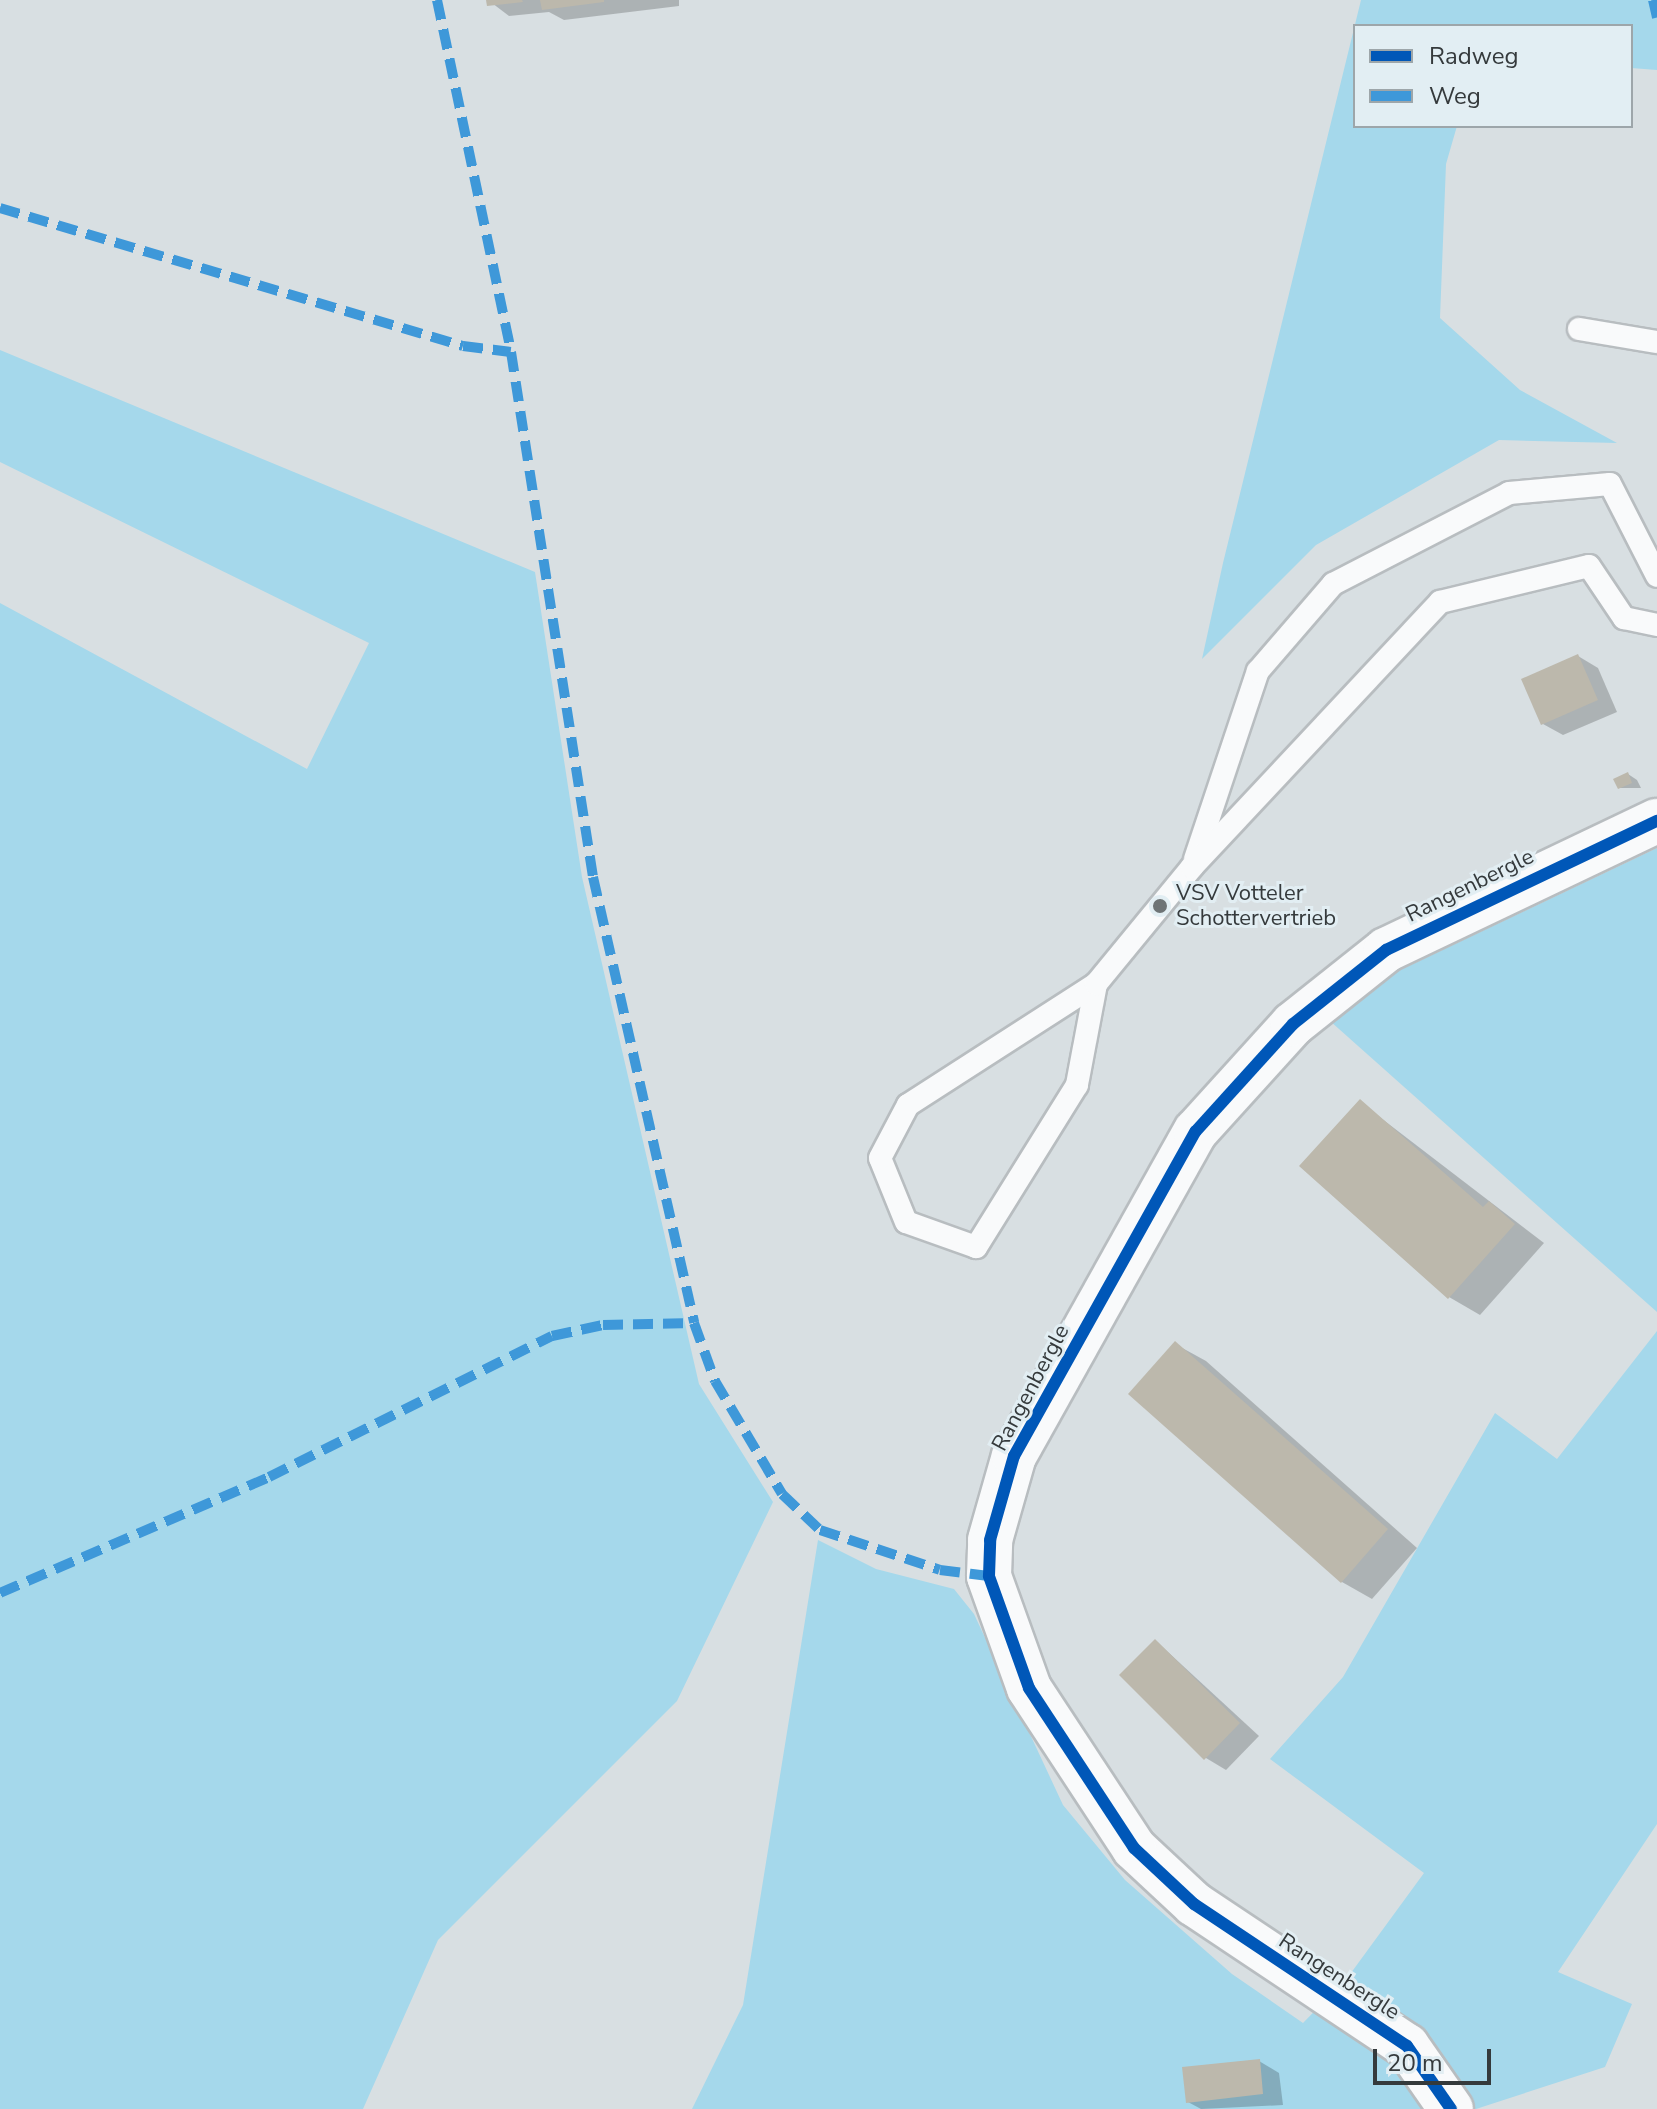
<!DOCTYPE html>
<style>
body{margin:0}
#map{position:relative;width:1657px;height:2109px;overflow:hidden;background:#d8dfe2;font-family:"Nunito Sans",sans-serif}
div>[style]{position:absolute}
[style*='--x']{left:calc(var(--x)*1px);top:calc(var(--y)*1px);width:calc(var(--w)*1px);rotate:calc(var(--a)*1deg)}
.green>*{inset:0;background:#a5d8eb}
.shadow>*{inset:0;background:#0003}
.building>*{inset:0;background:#bcb8ac}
.roads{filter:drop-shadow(2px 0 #b8bdc0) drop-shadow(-2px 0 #b8bdc0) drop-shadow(0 2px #b8bdc0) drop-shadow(0 -2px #b8bdc0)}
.lane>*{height:22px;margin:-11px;padding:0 11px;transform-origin:11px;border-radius:11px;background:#f9fafb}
.street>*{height:44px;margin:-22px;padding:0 22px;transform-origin:22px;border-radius:22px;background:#f9fafb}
.quiet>*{height:10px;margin-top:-5px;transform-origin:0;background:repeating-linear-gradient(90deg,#3e98d9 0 20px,transparent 0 30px)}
.cycleway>*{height:12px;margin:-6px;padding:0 6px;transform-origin:6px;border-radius:6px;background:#0057b8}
.dots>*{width:22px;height:22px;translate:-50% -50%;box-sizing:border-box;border:4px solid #e2eef3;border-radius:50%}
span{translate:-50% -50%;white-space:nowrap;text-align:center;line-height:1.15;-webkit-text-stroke:6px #e2eef3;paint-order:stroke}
.street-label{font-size:22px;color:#353a3c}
.poi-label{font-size:22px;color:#353a3c}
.left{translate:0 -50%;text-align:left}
.legend{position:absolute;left:1353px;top:24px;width:280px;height:104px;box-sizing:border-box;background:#e2eef3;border:2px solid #9da6aa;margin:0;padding:10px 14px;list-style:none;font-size:24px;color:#353a3c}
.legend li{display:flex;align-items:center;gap:16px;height:40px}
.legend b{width:40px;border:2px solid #9da6aa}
.scale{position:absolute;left:1373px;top:2049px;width:118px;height:36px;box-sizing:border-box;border:4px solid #353a3c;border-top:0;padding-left:10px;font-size:24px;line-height:28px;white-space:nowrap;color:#353a3c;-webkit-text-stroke:6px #e2eef3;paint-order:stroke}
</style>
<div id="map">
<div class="green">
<i style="clip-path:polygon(1361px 0,1657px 0,1657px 70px,1631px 68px,1631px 26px,1355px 26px,1355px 126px,1457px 126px,1446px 164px,1440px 318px,1520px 390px,1617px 443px,1499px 440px,1316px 545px,1202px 659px,1223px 563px)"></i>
<i style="clip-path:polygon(0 350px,535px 572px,582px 877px,699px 1384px,773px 1502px,677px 1701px,438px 1940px,363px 2109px,0 2109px,0 603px,307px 769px,369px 643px,0 462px)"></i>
<i style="clip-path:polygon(1657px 848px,1657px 1312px,1330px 1021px,1398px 971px)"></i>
<i style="clip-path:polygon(1657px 1331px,1657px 1824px,1558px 1972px,1632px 2004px,1605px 2067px,1476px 2109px,692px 2109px,743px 2005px,818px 1540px,876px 1569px,954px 1589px,974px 1614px,1063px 1805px,1125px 1880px,1232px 1974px,1303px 2023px,1348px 1977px,1424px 1873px,1270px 1759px,1343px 1677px,1495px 1413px,1557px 1459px)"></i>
</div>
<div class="shadow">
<i style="clip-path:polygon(488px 0,679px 0,679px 6px,564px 20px,549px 12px,509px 16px)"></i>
<i style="clip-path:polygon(1578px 656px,1598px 668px,1617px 712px,1563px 735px,1543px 724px)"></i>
<i style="clip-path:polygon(1628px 774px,1637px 780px,1641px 788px,1619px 788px)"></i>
<i style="clip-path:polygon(1360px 1102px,1544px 1243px,1480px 1315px,1449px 1297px)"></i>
<i style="clip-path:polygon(1175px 1344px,1206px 1361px,1417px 1548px,1372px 1599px,1342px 1582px)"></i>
<i style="clip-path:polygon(1156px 1641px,1259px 1736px,1226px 1770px,1206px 1758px)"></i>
<i style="clip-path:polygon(1259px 2061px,1279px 2073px,1283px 2105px,1201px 2109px,1188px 2102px)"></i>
</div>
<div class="building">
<i style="clip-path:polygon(486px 0,522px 0,523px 2px,487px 6px)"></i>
<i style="clip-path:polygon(540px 0,604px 0,604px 2px,542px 10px)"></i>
<i style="clip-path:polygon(1578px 654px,1598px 700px,1541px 725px,1521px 679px)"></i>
<i style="clip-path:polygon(1628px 772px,1632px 783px,1618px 789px,1613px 779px)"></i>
<i style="clip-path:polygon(1360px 1099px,1483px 1207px,1489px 1201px,1515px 1224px,1448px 1299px,1299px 1166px)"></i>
<i style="clip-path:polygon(1175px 1341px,1388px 1529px,1341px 1583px,1128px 1394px)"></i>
<i style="clip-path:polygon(1155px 1639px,1240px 1723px,1204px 1760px,1119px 1675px)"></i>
<i style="clip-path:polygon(1260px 2059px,1263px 2094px,1186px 2103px,1182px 2067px)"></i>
</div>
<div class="roads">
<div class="lane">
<i style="--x:1579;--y:329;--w:79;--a:9.5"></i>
<i style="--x:1195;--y:859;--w:198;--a:-71.5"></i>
<i style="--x:1258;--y:671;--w:115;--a:-49.2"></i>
<i style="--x:1333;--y:584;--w:198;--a:-27.3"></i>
<i style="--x:1509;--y:493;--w:101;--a:-5.1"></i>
<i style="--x:1610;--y:484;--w:103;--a:62.9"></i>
<i style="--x:1096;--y:984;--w:103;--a:100.7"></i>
<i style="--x:1077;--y:1085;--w:191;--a:121.9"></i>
<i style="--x:976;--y:1247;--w:74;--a:-160.3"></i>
<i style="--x:906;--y:1222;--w:69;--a:-112.1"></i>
<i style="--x:880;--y:1158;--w:60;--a:-62.2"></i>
<i style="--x:908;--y:1105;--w:224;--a:-32.8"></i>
<i style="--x:1096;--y:984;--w:151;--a:-50.6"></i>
<i style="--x:1192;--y:867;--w:363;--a:-46.9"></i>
<i style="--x:1440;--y:602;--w:153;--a:-13.6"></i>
<i style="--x:1589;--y:566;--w:63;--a:56.1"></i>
<i style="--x:1624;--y:618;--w:34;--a:12"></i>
</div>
<div class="street">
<i style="--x:1451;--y:2109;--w:77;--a:-124.9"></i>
<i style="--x:1407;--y:2046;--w:256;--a:-146.3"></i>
<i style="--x:1194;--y:1904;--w:82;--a:-137"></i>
<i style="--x:1134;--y:1848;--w:191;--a:-123.3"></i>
<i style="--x:1029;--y:1688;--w:119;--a:-109.7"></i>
<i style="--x:989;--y:1576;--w:36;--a:-88"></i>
<i style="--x:990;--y:1540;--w:87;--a:-74.1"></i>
<i style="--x:1014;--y:1456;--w:372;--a:-60.8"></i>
<i style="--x:1196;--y:1131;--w:144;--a:-47.8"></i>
<i style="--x:1293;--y:1024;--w:119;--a:-38.5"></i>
<i style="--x:1386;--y:950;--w:300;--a:-25.5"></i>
</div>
</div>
<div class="quiet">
<i style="--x:437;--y:0;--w:360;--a:78.1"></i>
<i style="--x:511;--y:352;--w:531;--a:81.12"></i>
<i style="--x:593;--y:877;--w:457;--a:77.2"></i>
<i style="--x:694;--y:1323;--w:62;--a:70.1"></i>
<i style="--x:715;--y:1381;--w:131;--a:59.3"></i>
<i style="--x:782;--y:1494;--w:52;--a:43.5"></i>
<i style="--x:820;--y:1530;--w:126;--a:18.4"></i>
<i style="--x:940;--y:1570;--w:49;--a:7"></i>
<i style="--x:1653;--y:0;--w:18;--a:77"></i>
<i style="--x:0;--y:208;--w:483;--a:16.6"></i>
<i style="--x:463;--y:346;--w:48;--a:7.1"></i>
<i style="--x:0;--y:1593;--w:293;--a:-23.3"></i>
<i style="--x:269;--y:1477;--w:316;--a:-26.5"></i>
<i style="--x:552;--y:1336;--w:52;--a:-12.2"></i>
<i style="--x:603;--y:1325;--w:91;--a:-1.3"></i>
</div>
<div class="cycleway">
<i style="--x:1451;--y:2109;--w:77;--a:-124.9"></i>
<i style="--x:1407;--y:2046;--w:256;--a:-146.3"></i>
<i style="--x:1194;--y:1904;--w:82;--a:-137"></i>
<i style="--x:1134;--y:1848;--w:191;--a:-123.3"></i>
<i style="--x:1029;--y:1688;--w:119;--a:-109.7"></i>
<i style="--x:989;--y:1576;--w:36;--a:-88"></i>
<i style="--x:990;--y:1540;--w:87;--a:-74.1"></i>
<i style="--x:1014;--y:1456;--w:372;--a:-60.8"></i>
<i style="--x:1196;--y:1131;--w:144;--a:-47.8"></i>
<i style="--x:1293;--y:1024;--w:119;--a:-38.5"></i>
<i style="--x:1386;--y:950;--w:300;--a:-25.5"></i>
</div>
<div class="dots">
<i style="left:1160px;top:906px;background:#6e7476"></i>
</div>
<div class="street-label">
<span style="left:1470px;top:886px;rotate:-26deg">Rangenbergle</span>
<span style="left:1031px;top:1388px;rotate:-62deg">Rangenbergle</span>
<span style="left:1339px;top:1977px;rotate:33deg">Rangenbergle</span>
</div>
<div class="poi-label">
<span class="left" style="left:1176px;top:906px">VSV Votteler<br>Schottervertrieb</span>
</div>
<ul class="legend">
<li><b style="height:10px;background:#0057b8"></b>Radweg</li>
<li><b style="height:10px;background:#3e98d9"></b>Weg</li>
</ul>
<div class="scale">20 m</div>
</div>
